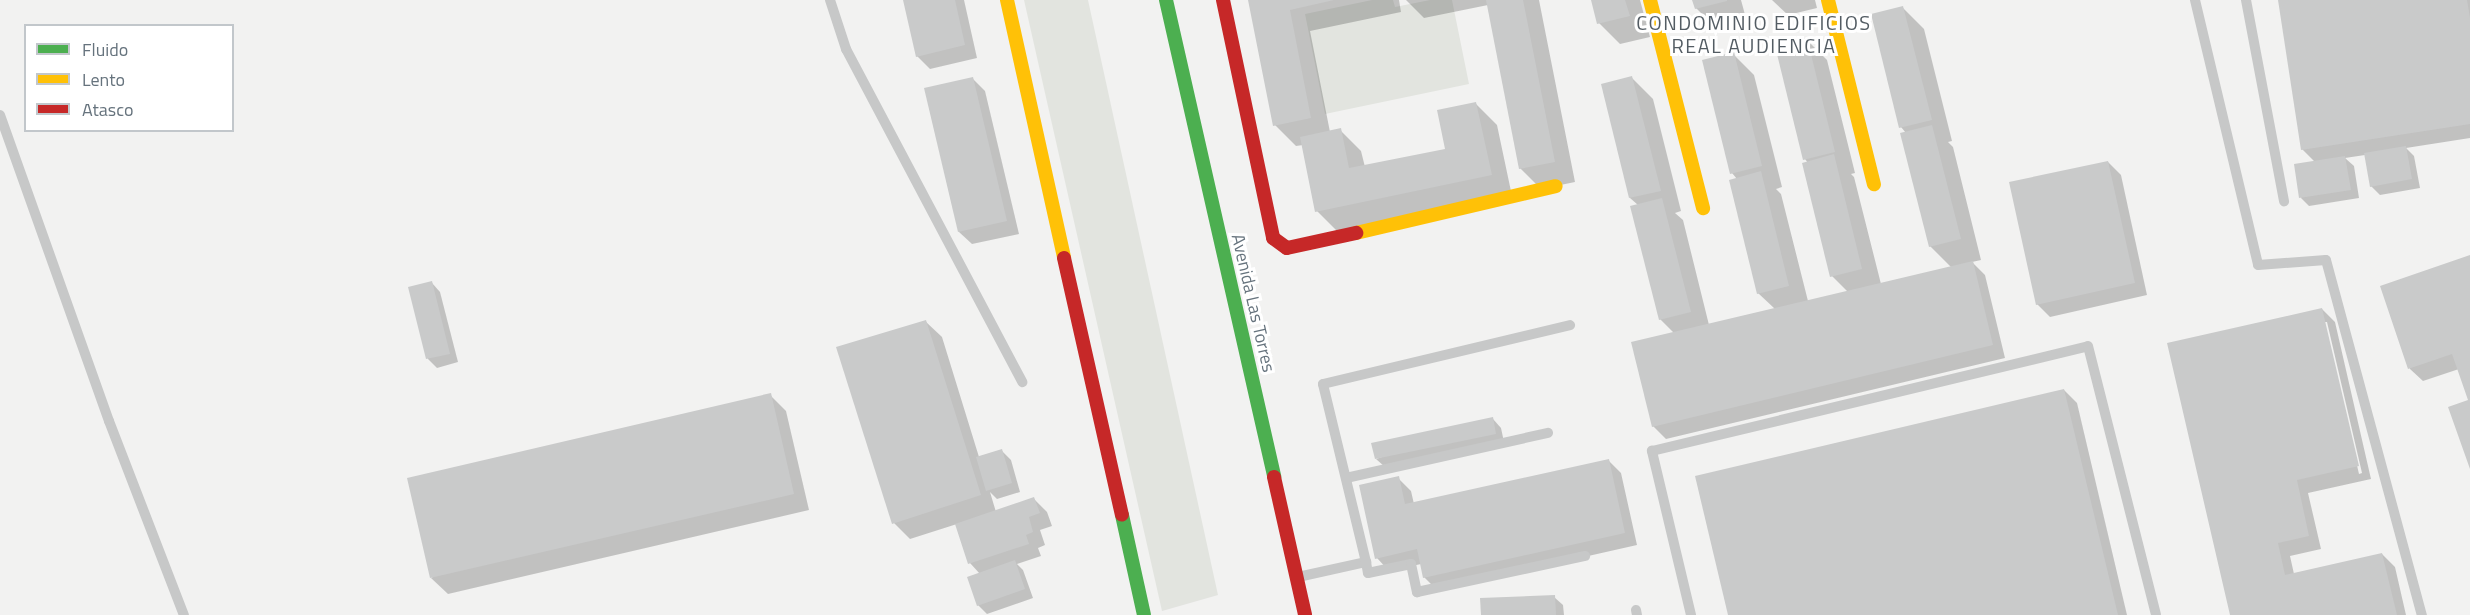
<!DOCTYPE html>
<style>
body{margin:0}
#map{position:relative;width:2470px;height:615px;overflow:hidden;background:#f2f2f1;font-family:"Titillium Web",sans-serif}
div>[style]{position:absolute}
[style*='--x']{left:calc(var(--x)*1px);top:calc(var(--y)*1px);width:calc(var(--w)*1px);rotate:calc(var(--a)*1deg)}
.green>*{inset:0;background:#e2e4df}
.shadow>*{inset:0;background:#0003}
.building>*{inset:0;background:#c9caca}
.lane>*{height:10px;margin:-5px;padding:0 5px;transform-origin:5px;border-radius:5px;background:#c7c8c8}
.fast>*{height:14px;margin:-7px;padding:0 7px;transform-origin:7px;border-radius:7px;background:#4caf50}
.slow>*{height:14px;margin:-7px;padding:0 7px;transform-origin:7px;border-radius:7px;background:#ffc107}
.jam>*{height:14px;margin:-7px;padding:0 7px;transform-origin:7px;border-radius:7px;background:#c62828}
span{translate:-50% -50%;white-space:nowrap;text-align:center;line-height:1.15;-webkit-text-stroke:6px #fff;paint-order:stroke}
.street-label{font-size:18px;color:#66737d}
.neighbourhood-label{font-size:20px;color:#535c63;letter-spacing:1.5px}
.legend{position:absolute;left:24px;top:24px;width:210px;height:108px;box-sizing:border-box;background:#fff;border:2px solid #c2c7cb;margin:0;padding:8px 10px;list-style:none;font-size:18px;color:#66737d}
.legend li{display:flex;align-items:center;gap:12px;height:30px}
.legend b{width:30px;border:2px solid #c2c7cb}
</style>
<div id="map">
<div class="green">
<i style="clip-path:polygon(1024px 0,1088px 0,1218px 595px,1162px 611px)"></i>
<i style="clip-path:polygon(1372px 0,1393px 0,1395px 7px,1430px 0,1452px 0,1469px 84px,1325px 114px,1305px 14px)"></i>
</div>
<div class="shadow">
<i style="clip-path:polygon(904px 0,964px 0,977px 58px,930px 69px,917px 56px)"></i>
<i style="clip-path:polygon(1249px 0,1399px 0,1401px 12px,1310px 31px,1330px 132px,1340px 130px,1361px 151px,1365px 167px,1447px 150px,1476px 104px,1497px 125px,1512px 196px,1338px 232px,1317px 211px,1303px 145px,1296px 146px,1275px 125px)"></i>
<i style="clip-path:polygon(1406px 0,1539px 0,1575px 182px,1541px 189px,1520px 168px,1488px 5px,1424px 18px)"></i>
<i style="clip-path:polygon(1593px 0,1640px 0,1650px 37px,1620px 44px,1599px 23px)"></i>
<i style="clip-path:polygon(1694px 0,1741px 0,1747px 22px,1717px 29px,1696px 8px)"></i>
<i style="clip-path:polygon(1772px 0,1815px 0,1817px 8px,1788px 15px)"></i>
<i style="clip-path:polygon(2279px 0,2470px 0,2470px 138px,2406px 148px,2414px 156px,2420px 188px,2380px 195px,2371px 186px,2365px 155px,2345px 158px,2354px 166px,2359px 198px,2309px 206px,2301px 198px,2315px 162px,2302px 149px)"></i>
<i style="clip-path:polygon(1903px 8px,1924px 29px,1952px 141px,1948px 142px,1953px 147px,1981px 260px,1972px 262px,1985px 275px,2005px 358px,1666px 439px,1653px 426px,1674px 333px,1660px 319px,1638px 205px,1630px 198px,1632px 78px,1653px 99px,1681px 211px,1675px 213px,1683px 220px,1709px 325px,1775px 309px,1758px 293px,1737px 179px,1732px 173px,1733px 54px,1754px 75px,1782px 187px,1776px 189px,1781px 194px,1808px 301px,1848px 292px,1832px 276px,1808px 163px,1805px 159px,1806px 39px,1827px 60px,1855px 173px,1851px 174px,1854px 177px,1881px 284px,1951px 267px,1930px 246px,1906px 133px,1901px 127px)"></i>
<i style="clip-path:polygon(972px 78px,985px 91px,1019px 234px,972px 244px,959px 232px)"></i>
<i style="clip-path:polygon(2108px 162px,2121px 175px,2147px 295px,2050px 317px,2037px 304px)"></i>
<i style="clip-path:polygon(2470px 257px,2470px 465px,2470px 401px,2459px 369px,2423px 381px,2410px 369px,2381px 287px)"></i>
<i style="clip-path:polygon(432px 283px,440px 292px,458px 362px,437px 368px,428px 359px,410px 288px)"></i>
<i style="clip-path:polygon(evenodd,2322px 309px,2335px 322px,2371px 479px,2308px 493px,2321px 549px,2290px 556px,2294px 574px,2382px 554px,2395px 567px,2406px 615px,2231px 615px,2322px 309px,2324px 322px,2327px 322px,2362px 473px,2359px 474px,2324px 322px)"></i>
<i style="clip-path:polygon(925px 321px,942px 337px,979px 457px,1002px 451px,1011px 460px,1020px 492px,997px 499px,990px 492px,996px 512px,1034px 499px,1047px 512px,1052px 526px,1040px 530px,1045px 545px,1038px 548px,1041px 556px,1017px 564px,1023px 570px,1033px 598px,987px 614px,978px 605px,980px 574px,970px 563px,957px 524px,910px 539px,894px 523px)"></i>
<i style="clip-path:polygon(2064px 390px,2077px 403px,2127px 615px,1730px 615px)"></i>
<i style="clip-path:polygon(770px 395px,786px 411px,809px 510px,448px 594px,431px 578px)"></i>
<i style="clip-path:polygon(1493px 419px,1501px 428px,1504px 442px,1385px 467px,1376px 459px)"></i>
<i style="clip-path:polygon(1608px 460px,1621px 473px,1637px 545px,1437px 590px,1424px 577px,1421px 564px,1389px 571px,1377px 558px,1398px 478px,1411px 491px,1414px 504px)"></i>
<i style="clip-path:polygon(1554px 597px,1563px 605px,1564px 615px,1482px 615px)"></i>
</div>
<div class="building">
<i style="clip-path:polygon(903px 0,955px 0,965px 45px,916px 57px)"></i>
<i style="clip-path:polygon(1248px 0,1334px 0,1290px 10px,1311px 118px,1273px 126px)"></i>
<i style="clip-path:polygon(1486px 0,1523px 0,1555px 162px,1519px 169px)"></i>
<i style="clip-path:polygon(1591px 0,1625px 0,1630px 16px,1597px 24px)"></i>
<i style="clip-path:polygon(1692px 0,1727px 0,1727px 1px,1695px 9px)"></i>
<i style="clip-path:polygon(2278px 0,2467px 0,2470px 18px,2470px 124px,2301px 150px)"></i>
<i style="clip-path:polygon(1903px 6px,1932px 120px,1899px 128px,1871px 14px)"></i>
<i style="clip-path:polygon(1807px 38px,1835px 152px,1803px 160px,1775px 46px)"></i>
<i style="clip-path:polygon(1734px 52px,1762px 166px,1730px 174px,1702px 60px)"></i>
<i style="clip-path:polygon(1632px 76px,1661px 191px,1629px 198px,1601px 84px)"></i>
<i style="clip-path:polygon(973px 77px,1007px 221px,958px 232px,924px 88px)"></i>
<i style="clip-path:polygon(1476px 102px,1492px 175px,1315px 212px,1300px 137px,1341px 128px,1349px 168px,1445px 149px,1437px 110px)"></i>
<i style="clip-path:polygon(1932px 125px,1961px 239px,1929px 247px,1900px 133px)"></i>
<i style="clip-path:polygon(2406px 146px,2412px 179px,2370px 187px,2364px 153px)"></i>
<i style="clip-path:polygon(1834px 154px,1862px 269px,1830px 277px,1802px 163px)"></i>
<i style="clip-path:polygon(2345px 156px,2351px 190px,2299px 198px,2294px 164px)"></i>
<i style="clip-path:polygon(2108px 161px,2135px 283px,2036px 305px,2009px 182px)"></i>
<i style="clip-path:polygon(1761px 171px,1789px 286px,1757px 294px,1729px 180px)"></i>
<i style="clip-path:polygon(1662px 198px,1691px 312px,1659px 320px,1630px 206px)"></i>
<i style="clip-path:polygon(2470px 255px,2470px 469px,2448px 407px,2468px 400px,2452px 354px,2408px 369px,2380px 286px)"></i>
<i style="clip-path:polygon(1973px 261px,1993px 345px,1652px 427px,1631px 342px)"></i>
<i style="clip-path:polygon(432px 281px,450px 354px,426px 359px,408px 287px)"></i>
<i style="clip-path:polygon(2322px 308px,2359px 466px,2297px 480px,2309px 536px,2278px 543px,2285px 575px,2382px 553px,2397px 615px,2230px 615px,2167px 343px)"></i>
<i style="clip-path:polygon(926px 320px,981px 495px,892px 524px,836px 347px)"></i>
<i style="clip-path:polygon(2064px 389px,2118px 615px,1728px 615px,1695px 476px)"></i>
<i style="clip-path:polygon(771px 393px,794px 494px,430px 578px,407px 478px)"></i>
<i style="clip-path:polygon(1493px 417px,1496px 434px,1375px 459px,1371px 443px)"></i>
<i style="clip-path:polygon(1002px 449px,1012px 483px,986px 491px,976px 457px)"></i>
<i style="clip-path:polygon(1609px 459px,1625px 533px,1423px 578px,1417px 549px,1375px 559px,1359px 485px,1399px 476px,1405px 504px)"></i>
<i style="clip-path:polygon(1034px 497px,1040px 513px,1029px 517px,1033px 532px,1026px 535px,1029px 544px,968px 564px,955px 524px)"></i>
<i style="clip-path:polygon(1015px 560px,1025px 589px,977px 606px,967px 577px)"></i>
<i style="clip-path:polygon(1555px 595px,1556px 615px,1481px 615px,1480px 598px)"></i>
</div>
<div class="lane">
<i style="--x:830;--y:0;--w:52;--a:71.9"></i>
<i style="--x:846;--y:49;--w:377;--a:62.1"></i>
<i style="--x:2195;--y:0;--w:272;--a:76.6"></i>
<i style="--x:2258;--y:265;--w:68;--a:-4.2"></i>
<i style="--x:2326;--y:260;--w:368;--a:74.9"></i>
<i style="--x:2246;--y:0;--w:205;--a:79.3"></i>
<i style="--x:0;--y:115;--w:325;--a:70.4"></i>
<i style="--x:109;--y:421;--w:208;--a:68.9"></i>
<i style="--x:1346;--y:478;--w:207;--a:-12.6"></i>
<i style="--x:1366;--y:562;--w:11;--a:80"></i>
<i style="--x:1368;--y:573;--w:44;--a:-11.8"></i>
<i style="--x:1411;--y:564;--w:29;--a:78"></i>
<i style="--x:1417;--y:592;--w:172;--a:-12.1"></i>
<i style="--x:1298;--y:577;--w:70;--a:-12.4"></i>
<i style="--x:1366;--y:562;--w:183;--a:-103.6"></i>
<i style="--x:1323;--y:384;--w:254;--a:-13.4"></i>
<i style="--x:1636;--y:610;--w:5;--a:79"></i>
<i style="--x:1691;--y:615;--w:169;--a:-103.4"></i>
<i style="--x:1652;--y:451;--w:448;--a:-13.5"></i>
<i style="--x:2088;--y:346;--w:277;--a:75.8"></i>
</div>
<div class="fast">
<i style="--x:1166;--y:0;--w:489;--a:77.2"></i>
<i style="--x:1122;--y:515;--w:102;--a:77.6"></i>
</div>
<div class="slow">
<i style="--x:1007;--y:0;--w:264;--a:77.5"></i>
<i style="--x:1650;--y:0;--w:215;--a:75.7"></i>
<i style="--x:1828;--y:0;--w:190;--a:76"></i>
<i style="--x:1356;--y:233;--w:205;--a:-13.2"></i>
</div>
<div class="jam">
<i style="--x:1223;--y:0;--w:243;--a:78.1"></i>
<i style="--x:1273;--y:238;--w:17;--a:36"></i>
<i style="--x:1287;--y:248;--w:71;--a:-12.3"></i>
<i style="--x:1064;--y:258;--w:263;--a:77.3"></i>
<i style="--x:1274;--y:477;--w:141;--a:77.3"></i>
</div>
<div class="street-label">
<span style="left:1253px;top:303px;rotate:77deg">Avenida Las Torres</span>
</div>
<div class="neighbourhood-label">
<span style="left:1754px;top:34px">CONDOMINIO EDIFICIOS<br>REAL AUDIENCIA</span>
</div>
<ul class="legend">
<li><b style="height:8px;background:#4caf50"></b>Fluido</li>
<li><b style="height:8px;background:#ffc107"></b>Lento</li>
<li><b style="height:8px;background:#c62828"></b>Atasco</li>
</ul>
</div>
